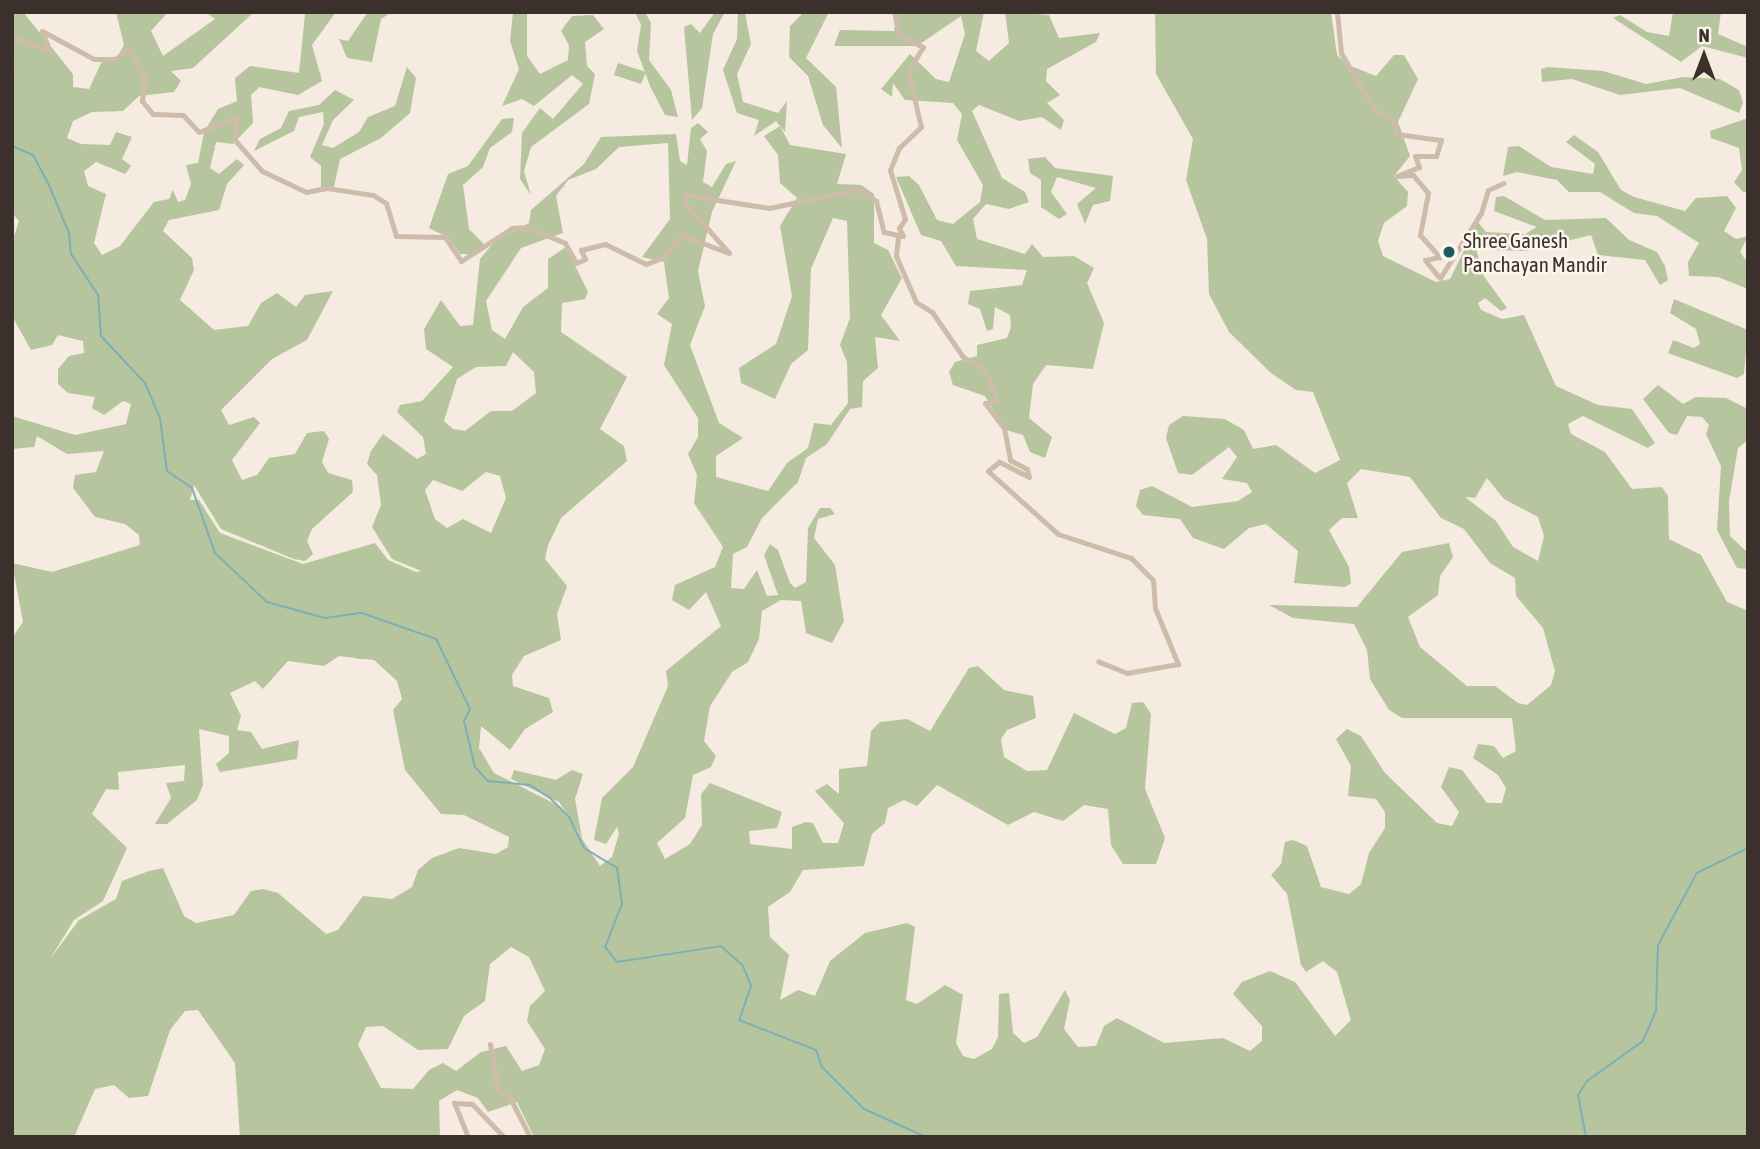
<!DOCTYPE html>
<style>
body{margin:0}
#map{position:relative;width:1760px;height:1149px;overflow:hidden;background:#f5ebe0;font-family:"Asap Condensed",sans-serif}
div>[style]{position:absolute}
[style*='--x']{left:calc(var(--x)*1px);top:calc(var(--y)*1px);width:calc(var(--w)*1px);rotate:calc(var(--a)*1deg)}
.green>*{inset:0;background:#b7c59e}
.stream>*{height:2px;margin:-1px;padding:0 1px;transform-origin:1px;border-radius:1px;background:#7db0b4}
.minor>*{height:5px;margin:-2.5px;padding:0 2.5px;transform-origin:2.5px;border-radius:2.5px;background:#cebcaa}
.dots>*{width:19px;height:19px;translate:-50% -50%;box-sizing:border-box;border:4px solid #fbf5ed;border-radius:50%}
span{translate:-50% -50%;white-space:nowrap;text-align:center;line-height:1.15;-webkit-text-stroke:5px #fbf5ed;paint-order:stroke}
.poi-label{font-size:21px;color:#3b302a}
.left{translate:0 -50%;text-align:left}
.frame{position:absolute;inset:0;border:14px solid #3b302a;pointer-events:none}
.north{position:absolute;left:1669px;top:21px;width:70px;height:70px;-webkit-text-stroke:5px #fbf5ed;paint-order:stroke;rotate:0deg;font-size:19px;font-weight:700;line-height:28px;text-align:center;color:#3b302a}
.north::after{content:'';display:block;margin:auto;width:24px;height:32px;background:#3b302a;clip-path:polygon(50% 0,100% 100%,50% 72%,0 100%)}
</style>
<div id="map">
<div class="green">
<i style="clip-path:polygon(evenodd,12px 12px,23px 12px,73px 74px,73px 87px,89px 89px,102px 61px,116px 59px,124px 45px,116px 12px,168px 12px,151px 31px,163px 56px,215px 19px,205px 12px,254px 12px,193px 68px,171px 71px,181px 81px,174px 92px,139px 96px,123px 111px,92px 112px,73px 121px,67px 138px,81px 144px,110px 145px,116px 132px,132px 137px,122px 159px,131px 166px,125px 174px,96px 162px,84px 171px,88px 186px,106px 194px,94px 243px,102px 255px,120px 246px,154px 202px,169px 199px,173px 190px,178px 202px,185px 200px,191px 184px,186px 165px,198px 163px,204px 132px,218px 109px,237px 101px,235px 78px,250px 66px,299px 73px,305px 14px,336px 12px,312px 45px,322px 81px,298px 95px,259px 87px,251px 95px,253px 123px,233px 144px,216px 142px,210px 168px,219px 174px,237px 159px,244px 165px,227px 184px,219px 210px,169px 220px,163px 231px,192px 258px,194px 270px,180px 300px,214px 330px,248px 326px,261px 303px,277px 293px,296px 307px,305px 295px,333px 291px,307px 340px,272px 359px,221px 410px,229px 425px,254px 417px,260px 423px,232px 460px,242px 480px,257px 475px,269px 458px,295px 454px,307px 433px,324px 431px,329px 439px,322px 462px,328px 473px,352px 480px,353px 492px,312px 529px,307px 541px,313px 554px,305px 561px,294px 559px,221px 529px,194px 485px,190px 500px,199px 500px,220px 533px,303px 564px,375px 543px,388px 560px,416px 572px,421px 571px,392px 559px,372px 527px,381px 505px,377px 475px,367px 464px,371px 451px,383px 434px,417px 459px,426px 454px,423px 437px,397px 412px,400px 405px,422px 401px,453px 367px,426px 349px,424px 329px,441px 300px,460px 326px,473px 325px,480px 259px,495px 241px,529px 223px,531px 210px,584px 164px,601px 137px,676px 134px,680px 161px,687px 165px,691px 128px,698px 123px,708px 132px,700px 139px,707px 151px,703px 182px,712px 187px,726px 164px,736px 161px,712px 212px,698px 271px,705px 306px,690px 345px,719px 423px,743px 438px,716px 456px,716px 477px,768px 491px,787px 463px,808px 448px,814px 423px,831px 425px,848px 403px,847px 362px,840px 345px,850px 318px,847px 221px,833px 218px,811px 269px,808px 350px,791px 364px,775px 399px,741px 383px,739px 368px,776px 344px,792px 296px,780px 226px,797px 198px,780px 183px,778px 155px,764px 136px,780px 126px,790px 145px,846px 154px,837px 184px,861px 185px,874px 194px,874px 243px,888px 250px,902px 278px,881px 315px,900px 341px,875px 337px,878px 368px,863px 381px,862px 407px,850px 409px,827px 444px,806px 458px,798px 482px,762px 518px,747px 547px,733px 554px,731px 588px,744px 589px,757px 570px,767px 596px,778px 595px,764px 555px,770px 544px,778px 550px,790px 583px,795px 588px,806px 582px,808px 528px,820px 508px,830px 508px,835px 514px,818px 519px,814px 538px,835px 565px,844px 621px,832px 643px,806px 633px,801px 601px,781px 600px,762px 611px,759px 639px,748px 662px,732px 672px,710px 706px,704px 741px,716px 756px,711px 767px,693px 775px,685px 818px,657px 843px,665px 859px,690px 844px,702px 825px,701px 794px,710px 783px,782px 812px,777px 828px,749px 831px,750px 844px,792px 849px,792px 827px,806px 822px,813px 823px,823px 843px,838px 843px,844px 823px,815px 791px,827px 784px,839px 794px,839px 769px,867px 766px,871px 731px,880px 722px,907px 719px,930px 731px,969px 668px,978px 666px,1004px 690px,1033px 696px,1036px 718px,1007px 730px,1001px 739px,1004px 757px,1027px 771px,1047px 770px,1074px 713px,1115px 734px,1126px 728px,1132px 703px,1143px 702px,1151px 714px,1145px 789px,1165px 838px,1156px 864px,1123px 864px,1111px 845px,1108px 809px,1084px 805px,1063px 821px,1034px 812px,1008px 825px,937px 785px,917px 806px,904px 800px,888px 808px,885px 823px,872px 834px,864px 866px,803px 870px,790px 892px,768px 907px,770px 937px,789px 955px,780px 1000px,798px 990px,815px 996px,830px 961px,865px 933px,907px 923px,915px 927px,906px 1000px,917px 1004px,945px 985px,963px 995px,956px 1043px,963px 1056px,974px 1059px,992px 1049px,998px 1037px,999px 994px,1009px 993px,1013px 1033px,1024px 1043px,1037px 1037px,1065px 990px,1070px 1000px,1064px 1029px,1078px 1047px,1096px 1046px,1104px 1026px,1117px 1018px,1164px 1043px,1223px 1038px,1250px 1051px,1262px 1041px,1262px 1026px,1233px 994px,1242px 982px,1270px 971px,1295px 982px,1335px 1036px,1351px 1020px,1337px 972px,1323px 961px,1306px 972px,1301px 965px,1287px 894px,1271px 875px,1281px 864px,1285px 842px,1293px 840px,1307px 846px,1321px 887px,1349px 894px,1361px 884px,1369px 853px,1385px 828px,1385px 812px,1376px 799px,1348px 796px,1351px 766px,1336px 739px,1347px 729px,1361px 736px,1385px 773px,1437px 823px,1452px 826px,1459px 812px,1441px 787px,1449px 767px,1462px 770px,1487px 803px,1502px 803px,1506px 788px,1498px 775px,1473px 758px,1478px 744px,1494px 746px,1503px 758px,1516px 751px,1512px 718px,1402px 718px,1389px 710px,1370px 679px,1367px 650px,1354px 624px,1293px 618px,1269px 605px,1357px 607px,1402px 552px,1449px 543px,1453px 557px,1440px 576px,1438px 595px,1408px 617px,1420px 647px,1467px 686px,1495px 686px,1518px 703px,1527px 705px,1551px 685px,1555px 671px,1543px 628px,1516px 596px,1515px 578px,1490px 563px,1464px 529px,1441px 518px,1410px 477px,1361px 469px,1347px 483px,1358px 518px,1342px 518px,1329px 530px,1349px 567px,1351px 583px,1345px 587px,1294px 583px,1298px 551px,1266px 524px,1249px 528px,1224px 549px,1193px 538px,1180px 519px,1143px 515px,1136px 506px,1140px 490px,1152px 486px,1192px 507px,1238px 501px,1252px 492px,1247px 483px,1222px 479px,1237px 457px,1229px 447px,1192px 475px,1178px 473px,1166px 438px,1169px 425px,1183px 416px,1225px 419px,1244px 430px,1253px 449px,1276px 445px,1315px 473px,1340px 460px,1313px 392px,1296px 390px,1271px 373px,1229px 332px,1209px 294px,1207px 239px,1186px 180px,1193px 139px,1156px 74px,1155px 12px,1331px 12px,1337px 55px,1348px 65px,1376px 76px,1394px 55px,1404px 55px,1418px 79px,1398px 122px,1410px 156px,1394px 176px,1408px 192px,1407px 206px,1384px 223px,1378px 241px,1383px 256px,1436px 282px,1450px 279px,1478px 222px,1486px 232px,1525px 234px,1537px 227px,1494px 211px,1496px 197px,1504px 196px,1545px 220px,1606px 218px,1629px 240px,1657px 252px,1665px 266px,1668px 280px,1660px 285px,1645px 260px,1598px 255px,1591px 235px,1527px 251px,1496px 250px,1479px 237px,1475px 244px,1483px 275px,1507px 308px,1501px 311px,1485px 298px,1478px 303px,1481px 310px,1502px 319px,1524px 315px,1556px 386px,1598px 405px,1632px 409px,1655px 443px,1648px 448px,1583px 416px,1568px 424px,1571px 434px,1605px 452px,1632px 489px,1662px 487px,1668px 496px,1669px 539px,1701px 555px,1727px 602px,1748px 611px,1748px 1137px,534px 1137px,517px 1102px,488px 1112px,478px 1098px,457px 1090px,439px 1101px,440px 1137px,240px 1137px,235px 1063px,198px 1010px,185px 1011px,170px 1030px,148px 1096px,129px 1098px,114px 1085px,95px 1089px,74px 1137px,12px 1137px,12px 638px,23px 622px,12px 563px,52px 572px,140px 545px,139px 535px,125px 524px,95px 517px,73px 488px,75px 475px,96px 472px,104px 451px,67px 454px,37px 436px,34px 447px,12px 449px,12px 416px,75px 435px,126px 424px,131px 404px,123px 401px,104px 415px,92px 408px,95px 397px,68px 393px,58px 384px,58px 369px,69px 356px,84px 353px,83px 341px,58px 335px,52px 345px,31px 350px,12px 316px,12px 242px,19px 221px,12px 213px,12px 12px,668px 143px,670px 219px,642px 257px,664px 262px,669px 298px,657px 314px,672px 324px,664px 365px,698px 418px,698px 437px,688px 454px,697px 475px,694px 503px,723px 547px,715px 567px,675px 585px,672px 600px,689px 610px,706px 592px,721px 626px,666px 671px,668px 686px,633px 767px,602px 798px,594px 840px,606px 844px,617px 827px,619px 834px,612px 857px,600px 866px,561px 807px,494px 773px,479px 748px,481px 726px,510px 750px,525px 729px,553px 712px,549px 698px,513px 686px,512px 675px,524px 656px,561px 640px,557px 614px,567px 586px,545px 559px,548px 545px,561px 518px,627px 461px,624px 446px,600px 429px,627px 377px,561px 332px,562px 303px,585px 299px,588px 292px,566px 247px,548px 259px,548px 288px,523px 307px,505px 339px,492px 330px,486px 301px,521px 248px,563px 233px,556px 196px,568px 180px,596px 169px,619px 147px,668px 143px,12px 12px,513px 352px,534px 372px,536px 393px,512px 411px,491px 411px,465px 431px,453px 429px,444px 421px,457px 379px,476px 367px,506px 366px,513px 352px,12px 12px,486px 472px,500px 476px,506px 498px,491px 533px,463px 519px,447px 528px,435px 519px,425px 490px,433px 480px,462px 491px,486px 472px,12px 12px,1487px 478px,1504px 499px,1538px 517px,1544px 536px,1538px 561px,1513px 547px,1496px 521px,1465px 497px,1475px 498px,1487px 478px,12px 12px,339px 656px,374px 660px,397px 681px,402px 699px,393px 710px,405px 770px,441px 814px,464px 815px,509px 837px,508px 847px,496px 854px,459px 848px,432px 858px,418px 870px,412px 887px,392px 899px,363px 896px,338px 930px,326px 934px,278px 893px,263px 889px,251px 891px,234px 915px,196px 923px,184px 916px,163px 868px,149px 871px,122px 881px,116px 899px,79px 920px,50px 959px,74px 920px,103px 901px,127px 848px,92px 814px,106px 789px,119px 790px,118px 772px,185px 765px,184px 781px,166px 783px,171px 798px,155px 824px,167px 824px,197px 800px,203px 785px,199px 729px,229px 736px,229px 753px,216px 764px,220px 772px,297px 759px,299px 740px,262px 749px,251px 732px,237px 730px,241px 716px,230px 693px,255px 681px,263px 689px,288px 661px,324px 666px,339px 656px,12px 12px,511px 947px,529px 957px,545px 991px,530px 1006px,527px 1021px,545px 1049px,539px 1065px,522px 1071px,506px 1046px,481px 1052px,456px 1071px,443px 1063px,429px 1070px,413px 1089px,381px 1088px,358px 1045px,366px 1027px,383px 1026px,418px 1050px,448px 1049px,464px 1016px,485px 1001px,490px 964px,511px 947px)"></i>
<i style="clip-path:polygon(368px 12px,392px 12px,381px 19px,372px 62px,347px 58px,339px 39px,348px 41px)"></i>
<i style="clip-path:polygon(513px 12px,527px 12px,527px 56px,540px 74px,568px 60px,569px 45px,561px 31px,572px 16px,593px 15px,604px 29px,585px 42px,587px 66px,595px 74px,589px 104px,531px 147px,524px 171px,531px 195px,520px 179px,522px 133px,540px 108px,553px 119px,583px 84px,572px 75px,534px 106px,522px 99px,502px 106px,519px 69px,510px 41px)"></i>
<i style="clip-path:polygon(635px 12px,645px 12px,651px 23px,649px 60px,671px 90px,678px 117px,665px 115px,650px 86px,637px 51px,641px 25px)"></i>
<i style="clip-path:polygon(715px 12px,725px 12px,713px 34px,702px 108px,692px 120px,684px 27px,691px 24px,700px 33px)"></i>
<i style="clip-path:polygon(738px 12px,745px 13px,751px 44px,737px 74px,743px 102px,778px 113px,787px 101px,785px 132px,776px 121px,754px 136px,759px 120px,737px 113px,723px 70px,737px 39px)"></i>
<i style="clip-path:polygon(804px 12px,829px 12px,806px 58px,836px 87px,842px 148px,823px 125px,808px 76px,789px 57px,790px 26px)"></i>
<i style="clip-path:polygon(897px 12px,984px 12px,976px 51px,989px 61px,1009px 43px,1005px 12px,1049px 15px,1059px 38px,1100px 33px,1096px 42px,1047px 69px,1046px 81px,1060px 95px,1047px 103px,1064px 120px,1061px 130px,1042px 117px,1019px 121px,979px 105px,972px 111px,1002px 178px,1025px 192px,1029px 202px,1009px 209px,986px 204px,973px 219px,977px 239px,1025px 254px,1032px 244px,1043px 257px,1074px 256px,1094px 268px,1087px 283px,1104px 323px,1093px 369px,1046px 365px,1033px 384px,1029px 418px,1052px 437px,1045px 458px,1030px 452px,1023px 435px,1006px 430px,985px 396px,953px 385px,949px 372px,955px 362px,977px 356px,977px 345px,1007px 338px,1011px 327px,1010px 315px,995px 307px,993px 329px,987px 331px,980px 309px,968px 304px,970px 291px,1022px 285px,1027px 270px,956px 266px,941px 241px,921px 235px,896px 177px,909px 176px,919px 185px,937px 220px,953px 224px,980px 202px,983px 185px,957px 140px,962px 114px,953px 103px,905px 100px,893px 83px,892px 97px,881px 89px,910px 54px,936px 79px,949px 82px,965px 34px,961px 16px,917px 46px,834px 46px,840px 30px,894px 31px)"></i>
<i style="clip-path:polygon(1673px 12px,1721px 12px,1718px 34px,1748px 47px,1748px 58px,1702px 46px,1681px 62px,1613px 18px,1620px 15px,1647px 32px,1669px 36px)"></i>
<i style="clip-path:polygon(618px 63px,646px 72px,641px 84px,614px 75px)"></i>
<i style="clip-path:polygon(407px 67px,416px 78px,410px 113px,381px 138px,340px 159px,334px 187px,321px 190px,321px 166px,310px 157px,324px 124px,323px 112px,299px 117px,294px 131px,254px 151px,260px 139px,281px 128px,289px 111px,319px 105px,335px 90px,354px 100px,333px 120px,322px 145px,333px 148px,359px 132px,368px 117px,395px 106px)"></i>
<i style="clip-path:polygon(1548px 67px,1603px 71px,1646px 84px,1683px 77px,1720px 79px,1739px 90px,1743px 103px,1739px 113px,1680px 88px,1620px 95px,1572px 79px,1542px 82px,1541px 69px)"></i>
<i style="clip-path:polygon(514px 118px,512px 132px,490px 148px,483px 167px,463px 185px,469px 229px,484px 244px,472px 254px,460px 254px,449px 238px,429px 228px,448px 174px,468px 166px,502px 119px)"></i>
<i style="clip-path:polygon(1748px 118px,1748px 192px,1743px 192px,1734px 182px,1742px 170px,1739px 148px,1711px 138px,1710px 131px)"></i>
<i style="clip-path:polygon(1574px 135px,1598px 152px,1621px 190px,1634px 197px,1685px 211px,1696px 198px,1727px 196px,1736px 208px,1724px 231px,1736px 239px,1748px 236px,1740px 252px,1748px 263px,1748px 289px,1718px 277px,1689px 276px,1688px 262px,1699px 243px,1657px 216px,1634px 213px,1600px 192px,1569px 192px,1557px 180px,1517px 172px,1503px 176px,1508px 147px,1519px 146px,1551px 167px,1593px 174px,1595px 164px,1566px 142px)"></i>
<i style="clip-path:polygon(1045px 157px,1055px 168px,1113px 176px,1110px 201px,1093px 205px,1085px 224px,1077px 204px,1096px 188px,1057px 177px,1051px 192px,1067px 214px,1059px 219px,1041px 207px,1041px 180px,1030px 173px,1028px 159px)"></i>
<i style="clip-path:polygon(1674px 299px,1748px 330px,1744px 374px,1737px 378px,1668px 353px,1673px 340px,1694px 348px,1700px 344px,1696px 329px,1670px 313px)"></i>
<i style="clip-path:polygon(1658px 385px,1683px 404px,1696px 397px,1726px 398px,1748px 409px,1748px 440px,1738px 448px,1729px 501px,1730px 536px,1747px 552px,1748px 569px,1737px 568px,1717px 530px,1721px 466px,1706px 434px,1709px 425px,1702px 417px,1687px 416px,1677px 435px,1669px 433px,1643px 399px)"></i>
<i style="clip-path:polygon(514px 770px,556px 780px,572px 770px,583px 774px,575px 799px,582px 838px,559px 802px,511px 779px)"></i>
</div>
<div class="stream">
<i style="--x:12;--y:146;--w:23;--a:23"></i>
<i style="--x:33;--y:155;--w:34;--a:62"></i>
<i style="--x:49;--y:185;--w:52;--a:67.4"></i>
<i style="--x:69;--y:233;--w:21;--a:85"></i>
<i style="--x:71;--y:254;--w:49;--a:56.6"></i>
<i style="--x:98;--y:295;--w:41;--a:85.8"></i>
<i style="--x:101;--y:336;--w:64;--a:46.9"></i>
<i style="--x:145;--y:383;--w:38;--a:67"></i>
<i style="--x:160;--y:418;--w:53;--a:82.5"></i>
<i style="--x:167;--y:471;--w:30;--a:34"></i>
<i style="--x:192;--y:488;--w:69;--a:70.5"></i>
<i style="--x:215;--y:553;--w:71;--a:43.3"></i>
<i style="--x:267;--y:602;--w:60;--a:15.4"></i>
<i style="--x:325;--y:618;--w:37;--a:-8"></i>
<i style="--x:362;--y:613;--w:78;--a:19.4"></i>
<i style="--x:436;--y:639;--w:78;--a:64.1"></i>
<i style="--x:470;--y:709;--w:13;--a:117"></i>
<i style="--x:464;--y:721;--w:47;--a:76.6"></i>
<i style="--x:475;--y:767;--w:19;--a:47"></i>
<i style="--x:488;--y:781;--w:42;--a:5.4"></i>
<i style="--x:530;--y:785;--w:24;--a:33"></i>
<i style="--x:550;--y:798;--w:27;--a:45"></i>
<i style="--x:569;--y:817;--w:34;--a:64"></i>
<i style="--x:584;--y:848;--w:39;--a:31"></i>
<i style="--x:617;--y:868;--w:36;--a:82"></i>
<i style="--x:622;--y:904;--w:46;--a:111.6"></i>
<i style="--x:605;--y:947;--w:19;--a:51"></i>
<i style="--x:617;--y:962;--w:105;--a:-8.7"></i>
<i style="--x:721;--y:946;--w:30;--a:42"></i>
<i style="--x:743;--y:966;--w:22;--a:68"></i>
<i style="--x:751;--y:986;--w:36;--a:109"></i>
<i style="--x:739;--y:1020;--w:83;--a:21.3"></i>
<i style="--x:816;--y:1050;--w:18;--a:71"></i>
<i style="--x:822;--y:1067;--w:59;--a:45"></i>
<i style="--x:864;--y:1109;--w:68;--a:24.3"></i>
<i style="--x:1586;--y:1137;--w:43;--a:-100.8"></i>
<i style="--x:1578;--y:1095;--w:17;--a:-57"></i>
<i style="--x:1587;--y:1081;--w:69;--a:-35.5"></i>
<i style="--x:1643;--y:1041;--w:33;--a:-67"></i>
<i style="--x:1656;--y:1011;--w:66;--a:-88.3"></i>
<i style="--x:1658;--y:945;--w:82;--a:-61.6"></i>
<i style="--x:1697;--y:873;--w:57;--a:-26.1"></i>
</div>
<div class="minor">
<i style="--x:1337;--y:12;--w:41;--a:84.4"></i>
<i style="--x:1341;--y:53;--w:66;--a:59.2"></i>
<i style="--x:1375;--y:110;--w:21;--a:29"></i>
<i style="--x:1393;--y:120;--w:14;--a:78"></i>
<i style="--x:1396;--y:134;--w:45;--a:7.6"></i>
<i style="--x:1441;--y:140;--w:17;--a:107"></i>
<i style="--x:1436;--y:156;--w:21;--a:180"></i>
<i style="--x:1415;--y:156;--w:12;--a:70"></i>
<i style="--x:1419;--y:167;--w:24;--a:158"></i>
<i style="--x:1397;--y:176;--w:16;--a:-4"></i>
<i style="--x:1413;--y:175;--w:23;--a:50"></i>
<i style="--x:1428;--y:193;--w:43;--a:100.8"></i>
<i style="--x:1420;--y:235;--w:30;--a:48"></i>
<i style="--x:1440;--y:257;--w:15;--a:169"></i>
<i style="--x:1425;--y:260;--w:21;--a:51"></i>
<i style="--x:12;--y:36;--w:41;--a:22.8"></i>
<i style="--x:50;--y:52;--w:22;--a:-111"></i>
<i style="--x:42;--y:31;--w:59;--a:28.3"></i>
<i style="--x:94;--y:59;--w:21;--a:0"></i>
<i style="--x:115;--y:59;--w:17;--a:-36"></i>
<i style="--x:129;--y:49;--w:34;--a:62"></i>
<i style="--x:145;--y:79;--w:22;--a:98"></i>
<i style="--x:142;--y:101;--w:17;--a:50"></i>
<i style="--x:153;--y:114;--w:30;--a:2"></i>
<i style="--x:183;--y:115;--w:23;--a:47"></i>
<i style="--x:199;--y:132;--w:41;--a:-21.5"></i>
<i style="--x:237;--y:117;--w:22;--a:98"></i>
<i style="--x:234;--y:139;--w:43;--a:48.8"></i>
<i style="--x:262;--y:171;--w:49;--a:25.5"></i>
<i style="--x:306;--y:192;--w:21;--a:-11"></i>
<i style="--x:327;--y:188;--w:47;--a:8.7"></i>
<i style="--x:373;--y:195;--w:15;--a:32"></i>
<i style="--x:386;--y:203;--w:34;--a:73"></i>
<i style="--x:396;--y:236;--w:49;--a:1.2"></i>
<i style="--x:445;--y:237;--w:29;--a:56"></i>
<i style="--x:461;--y:261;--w:61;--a:-32.9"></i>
<i style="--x:512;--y:228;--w:15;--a:-4"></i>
<i style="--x:527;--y:227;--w:41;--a:22.8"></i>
<i style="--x:565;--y:243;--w:23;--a:61"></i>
<i style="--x:576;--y:263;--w:10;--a:-24"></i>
<i style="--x:585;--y:259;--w:10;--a:-114"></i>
<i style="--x:581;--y:250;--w:25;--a:-14"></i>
<i style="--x:605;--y:244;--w:46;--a:26"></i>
<i style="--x:646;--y:264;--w:19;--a:-21"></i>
<i style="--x:664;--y:257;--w:28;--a:-52"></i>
<i style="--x:681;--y:235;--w:51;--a:20.6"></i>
<i style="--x:729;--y:253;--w:68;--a:-131.4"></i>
<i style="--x:684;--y:202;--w:7;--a:-74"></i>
<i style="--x:686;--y:195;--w:84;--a:8.9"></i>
<i style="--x:769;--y:208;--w:92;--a:-11.9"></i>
<i style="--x:859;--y:189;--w:21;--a:35"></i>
<i style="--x:876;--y:201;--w:32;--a:76"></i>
<i style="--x:884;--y:232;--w:19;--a:12"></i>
<i style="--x:903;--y:236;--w:9;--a:-117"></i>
<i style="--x:899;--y:228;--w:11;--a:-56"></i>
<i style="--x:905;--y:219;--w:51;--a:-107"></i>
<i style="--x:890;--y:170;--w:24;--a:-68"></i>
<i style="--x:899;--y:148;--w:30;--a:-44"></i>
<i style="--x:921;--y:127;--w:57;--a:-103.1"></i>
<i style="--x:908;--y:71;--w:28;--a:-58"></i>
<i style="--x:923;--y:47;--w:27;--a:-153"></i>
<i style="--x:899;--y:35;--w:24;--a:-102"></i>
<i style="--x:12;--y:63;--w:4;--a:90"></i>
<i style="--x:898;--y:237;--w:19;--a:96"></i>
<i style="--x:896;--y:256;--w:50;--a:66.5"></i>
<i style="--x:916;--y:302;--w:19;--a:32"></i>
<i style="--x:932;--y:312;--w:55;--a:55.4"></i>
<i style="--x:963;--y:357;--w:25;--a:29"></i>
<i style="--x:985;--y:369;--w:35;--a:70"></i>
<i style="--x:997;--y:402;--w:12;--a:175"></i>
<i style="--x:985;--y:403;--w:31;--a:53"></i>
<i style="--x:1004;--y:428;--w:33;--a:79"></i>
<i style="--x:1010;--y:460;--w:19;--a:28"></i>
<i style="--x:1027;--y:469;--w:8;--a:76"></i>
<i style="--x:1029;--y:477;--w:34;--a:-153"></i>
<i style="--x:999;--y:462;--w:14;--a:141"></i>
<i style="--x:988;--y:471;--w:94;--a:42"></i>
<i style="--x:1058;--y:534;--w:77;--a:18.2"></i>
<i style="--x:1131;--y:558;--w:31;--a:45"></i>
<i style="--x:1153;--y:580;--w:28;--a:86"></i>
<i style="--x:1155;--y:608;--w:61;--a:67.7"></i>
<i style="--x:1178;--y:664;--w:52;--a:170"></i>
<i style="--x:1127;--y:673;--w:31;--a:-158"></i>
<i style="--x:1440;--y:278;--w:77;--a:-57.8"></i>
<i style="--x:1481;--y:213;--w:24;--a:-73"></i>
<i style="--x:1488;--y:190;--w:17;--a:-24"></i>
<i style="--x:490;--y:1044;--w:47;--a:80.1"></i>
<i style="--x:498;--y:1090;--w:14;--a:34"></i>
<i style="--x:510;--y:1098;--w:44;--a:62.9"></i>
<i style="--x:468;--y:1137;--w:37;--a:-112"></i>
<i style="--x:454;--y:1103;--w:18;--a:3"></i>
<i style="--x:472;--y:1104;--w:46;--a:45.9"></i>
</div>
<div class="dots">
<i style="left:1449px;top:252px;background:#1c5a60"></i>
</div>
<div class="poi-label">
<span class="left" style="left:1463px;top:252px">Shree Ganesh<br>Panchayan Mandir</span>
</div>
<div class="frame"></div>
<div class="north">N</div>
</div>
